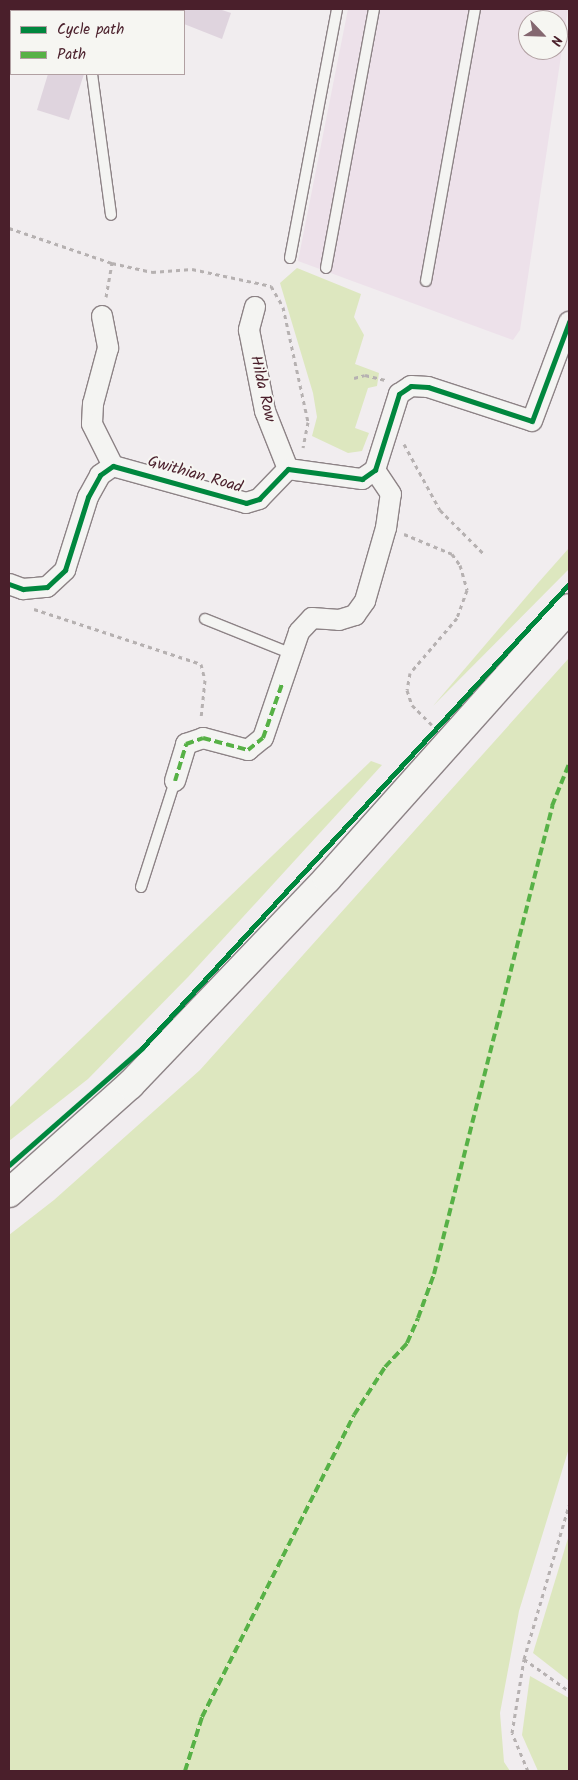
<!DOCTYPE html>
<style>
body{margin:0}
#map{position:relative;width:578px;height:1780px;overflow:hidden;background:#f1edef;font-family:Kalam,sans-serif}
div>[style]{position:absolute}
[style*='--x']{left:calc(var(--x)*1px);top:calc(var(--y)*1px);width:calc(var(--w)*1px);rotate:calc(var(--a)*1deg)}
.built>*{inset:0;background:#ede1ea}
.green>*{inset:0;background:#dde7bf}
.building>*{inset:0;background:#dfd4de}
.path>*{height:3px;margin-top:-1.5px;transform-origin:0;background:repeating-linear-gradient(90deg,#b6b1b1 0 4px,transparent 0 8px)}
.roads{filter:drop-shadow(1px 0 #8d8386) drop-shadow(-1px 0 #8d8386) drop-shadow(0 1px #8d8386) drop-shadow(0 -1px #8d8386)}
.lane>*{height:10px;margin:-5px;padding:0 5px;transform-origin:5px;border-radius:5px;background:#f4f4f2}
.street>*{height:20px;margin:-10px;padding:0 10px;transform-origin:10px;border-radius:10px;background:#f4f4f2}
.highway>*{height:28px;margin:-14px;padding:0 14px;transform-origin:14px;border-radius:14px;background:#f4f4f2}
.quiet>*{height:4px;margin-top:-2px;transform-origin:0;background:repeating-linear-gradient(90deg,#57b146 0 8px,transparent 0 12px)}
.cycleway>*{height:5px;margin:-2.5px;padding:0 2.5px;transform-origin:2.5px;border-radius:2.5px;background:#00873e}
span{translate:-50% -50%;white-space:nowrap;text-align:center;line-height:1.15;-webkit-text-stroke:4px #f6f6f2;paint-order:stroke}
.street-label{font-size:16px;color:#4a1f2b}
.frame{position:absolute;inset:0;border:10px solid #4a1f2b;pointer-events:none}
.legend{position:absolute;left:10px;top:10px;width:175px;height:65px;box-sizing:border-box;background:#f6f6f2;border:1px solid #b1a0a2;margin:0;padding:6px 9px;list-style:none;font-size:15px;color:#4a1f2b}
.legend li{display:flex;align-items:center;gap:10px;height:25px}
.legend b{width:25px;border:1px solid #b1a0a2}
.north{position:absolute;left:518px;top:10px;width:50px;height:50px;box-sizing:border-box;background:#f6f6f2;border:1px solid #b1a0a2;border-radius:50%;rotate:114deg;font-size:14px;font-weight:700;line-height:20px;text-align:center;color:#4a1f2b}
.north::after{content:'';display:block;margin:auto;width:18px;height:22px;background:#846770;clip-path:polygon(50% 0,100% 100%,50% 72%,0 100%)}
</style>
<div id="map">
<div class="built">
<i style="clip-path:polygon(evenodd,348px 9px,568px 9px,520px 330px,513px 340px,298px 261px,348px 9px,528px 20px,558px 20px,558px 50px,528px 50px,528px 20px)"></i>
</div>
<div class="green">
<i style="clip-path:polygon(297px 268px,361px 294px,354px 317px,364px 335px,355px 364px,379px 373px,377px 386px,368px 388px,355px 428px,369px 433px,362px 451px,348px 453px,312px 436px,317px 417px,313px 393px,280px 283px)"></i>
<i style="clip-path:polygon(569px 548px,569px 569px,433px 706px,538px 583px)"></i>
<i style="clip-path:polygon(569px 658px,569px 1448px,519px 1611px,500px 1713px,504px 1762px,510px 1771px,9px 1771px,9px 1235px,54px 1200px,200px 1070px)"></i>
<i style="clip-path:polygon(371px 761px,382px 765px,188px 977px,88px 1079px,9px 1141px,9px 1108px)"></i>
<i style="clip-path:polygon(569px 1535px,569px 1681px,533px 1653px)"></i>
<i style="clip-path:polygon(530px 1676px,569px 1698px,569px 1771px,538px 1771px,522px 1735px)"></i>
</div>
<div class="building">
<i style="clip-path:polygon(184px 9px,219px 9px,231px 13px,222px 39px,184px 24px)"></i>
<i style="clip-path:polygon(48px 74px,84px 74px,69px 120px,37px 110px)"></i>
</div>
<div class="path">
<i style="--x:9;--y:228;--w:109;--a:18.8"></i>
<i style="--x:112;--y:263;--w:41;--a:12.7"></i>
<i style="--x:152;--y:272;--w:40;--a:-4.3"></i>
<i style="--x:192;--y:269;--w:81;--a:12.1"></i>
<i style="--x:271;--y:286;--w:24;--a:60"></i>
<i style="--x:283;--y:307;--w:118;--a:77.7"></i>
<i style="--x:308;--y:422;--w:26;--a:101"></i>
<i style="--x:106;--y:297;--w:35;--a:-80"></i>
<i style="--x:354;--y:378;--w:11;--a:-15"></i>
<i style="--x:365;--y:375;--w:21;--a:14"></i>
<i style="--x:404;--y:444;--w:75;--a:61.4"></i>
<i style="--x:440;--y:510;--w:62;--a:45"></i>
<i style="--x:404;--y:534;--w:52;--a:22.6"></i>
<i style="--x:452;--y:554;--w:14;--a:54"></i>
<i style="--x:460;--y:565;--w:26;--a:74"></i>
<i style="--x:467;--y:590;--w:30;--a:110"></i>
<i style="--x:457;--y:618;--w:72;--a:130.5"></i>
<i style="--x:410;--y:673;--w:17;--a:100"></i>
<i style="--x:407;--y:690;--w:16;--a:72"></i>
<i style="--x:412;--y:705;--w:28;--a:45"></i>
<i style="--x:34;--y:609;--w:176;--a:18.2"></i>
<i style="--x:201;--y:664;--w:16;--a:76"></i>
<i style="--x:205;--y:680;--w:39;--a:96"></i>
<i style="--x:524;--y:1659;--w:55;--a:35.4"></i>
<i style="--x:528;--y:1771;--w:41;--a:-112.8"></i>
<i style="--x:512;--y:1733;--w:75;--a:-80.8"></i>
<i style="--x:524;--y:1659;--w:160;--a:-73.7"></i>
</div>
<div class="roads">
<div class="lane">
<i style="--x:86;--y:9;--w:2;--a:63"></i>
<i style="--x:92;--y:74;--w:142;--a:82.3"></i>
<i style="--x:290;--y:258;--w:253;--a:-79.3"></i>
<i style="--x:326;--y:268;--w:263;--a:-79.5"></i>
<i style="--x:426;--y:281;--w:276;--a:-79.8"></i>
<i style="--x:205;--y:619;--w:94;--a:21.9"></i>
<i style="--x:141;--y:887;--w:111;--a:-72.2"></i>
</div>
<div class="street">
<i style="--x:255;--y:307;--w:24;--a:105"></i>
<i style="--x:249;--y:330;--w:83;--a:78.8"></i>
<i style="--x:265;--y:411;--w:62;--a:68.4"></i>
<i style="--x:102;--y:316;--w:33;--a:79"></i>
<i style="--x:108;--y:348;--w:58;--a:105"></i>
<i style="--x:93;--y:404;--w:20;--a:93"></i>
<i style="--x:92;--y:424;--w:47;--a:63.4"></i>
<i style="--x:9;--y:584;--w:15;--a:20"></i>
<i style="--x:23;--y:589;--w:24;--a:-5"></i>
<i style="--x:47;--y:587;--w:25;--a:-43"></i>
<i style="--x:65;--y:570;--w:77;--a:-72.5"></i>
<i style="--x:88;--y:497;--w:25;--a:-61"></i>
<i style="--x:100;--y:475;--w:16;--a:-35"></i>
<i style="--x:113;--y:466;--w:138;--a:15.5"></i>
<i style="--x:246;--y:503;--w:14;--a:-17"></i>
<i style="--x:259;--y:499;--w:42;--a:-46"></i>
<i style="--x:288;--y:469;--w:75;--a:7.7"></i>
<i style="--x:362;--y:479;--w:16;--a:-35"></i>
<i style="--x:375;--y:470;--w:80;--a:-72.5"></i>
<i style="--x:399;--y:394;--w:14;--a:-34"></i>
<i style="--x:411;--y:386;--w:17;--a:3"></i>
<i style="--x:428;--y:387;--w:109;--a:18.1"></i>
<i style="--x:532;--y:421;--w:106;--a:-69.5"></i>
<i style="--x:175;--y:781;--w:39;--a:-73"></i>
<i style="--x:186;--y:744;--w:18;--a:-19"></i>
<i style="--x:203;--y:738;--w:47;--a:14.9"></i>
<i style="--x:248;--y:750;--w:19;--a:-39"></i>
<i style="--x:263;--y:738;--w:112;--a:-71.2"></i>
<i style="--x:299;--y:632;--w:19;--a:-47"></i>
<i style="--x:312;--y:618;--w:27;--a:4"></i>
<i style="--x:339;--y:620;--w:17;--a:-17"></i>
<i style="--x:355;--y:615;--w:17;--a:-54"></i>
<i style="--x:365;--y:601;--w:76;--a:-74"></i>
<i style="--x:386;--y:528;--w:34;--a:-82"></i>
<i style="--x:391;--y:494;--w:29;--a:-124"></i>
</div>
<div class="highway">
<i style="--x:9;--y:1193;--w:162;--a:-41.8"></i>
<i style="--x:130;--y:1085;--w:285;--a:-46.3"></i>
<i style="--x:327;--y:879;--w:363;--a:-48.2"></i>
</div>
</div>
<div class="quiet">
<i style="--x:175;--y:781;--w:39;--a:-73"></i>
<i style="--x:186;--y:744;--w:18;--a:-19"></i>
<i style="--x:203;--y:738;--w:47;--a:14.9"></i>
<i style="--x:248;--y:750;--w:19;--a:-39"></i>
<i style="--x:263;--y:738;--w:57;--a:-70.6"></i>
<i style="--x:185;--y:1771;--w:57;--a:-72.5"></i>
<i style="--x:202;--y:1717;--w:338;--a:-63.3"></i>
<i style="--x:354;--y:1415;--w:57;--a:-57.1"></i>
<i style="--x:385;--y:1367;--w:33;--a:-47"></i>
<i style="--x:407;--y:1343;--w:27;--a:-66"></i>
<i style="--x:418;--y:1318;--w:47;--a:-70"></i>
<i style="--x:434;--y:1274;--w:483;--a:-75.8"></i>
<i style="--x:552;--y:806;--w:45;--a:-68"></i>
</div>
<div class="cycleway">
<i style="--x:9;--y:584;--w:15;--a:20"></i>
<i style="--x:23;--y:589;--w:24;--a:-5"></i>
<i style="--x:47;--y:587;--w:25;--a:-43"></i>
<i style="--x:65;--y:570;--w:77;--a:-72.5"></i>
<i style="--x:88;--y:497;--w:25;--a:-61"></i>
<i style="--x:100;--y:475;--w:16;--a:-35"></i>
<i style="--x:113;--y:466;--w:138;--a:15.5"></i>
<i style="--x:246;--y:503;--w:14;--a:-17"></i>
<i style="--x:259;--y:499;--w:42;--a:-46"></i>
<i style="--x:288;--y:469;--w:75;--a:7.7"></i>
<i style="--x:362;--y:479;--w:16;--a:-35"></i>
<i style="--x:375;--y:470;--w:80;--a:-72.5"></i>
<i style="--x:399;--y:394;--w:14;--a:-34"></i>
<i style="--x:411;--y:386;--w:17;--a:3"></i>
<i style="--x:428;--y:387;--w:109;--a:18.1"></i>
<i style="--x:532;--y:421;--w:106;--a:-69.5"></i>
<i style="--x:9;--y:1165;--w:177;--a:-41.3"></i>
<i style="--x:142;--y:1048;--w:631;--a:-47.38"></i>
</div>
<div class="street-label">
<span style="left:262px;top:389px;rotate:77deg">Hilda Row</span>
<span style="left:195px;top:475px;rotate:16deg">Gwithian Road</span>
</div>
<div class="frame"></div>
<ul class="legend">
<li><b style="height:6px;background:#00873e"></b>Cycle path</li>
<li><b style="height:6px;background:#57b146"></b>Path</li>
</ul>
<div class="north">N</div>
</div>
